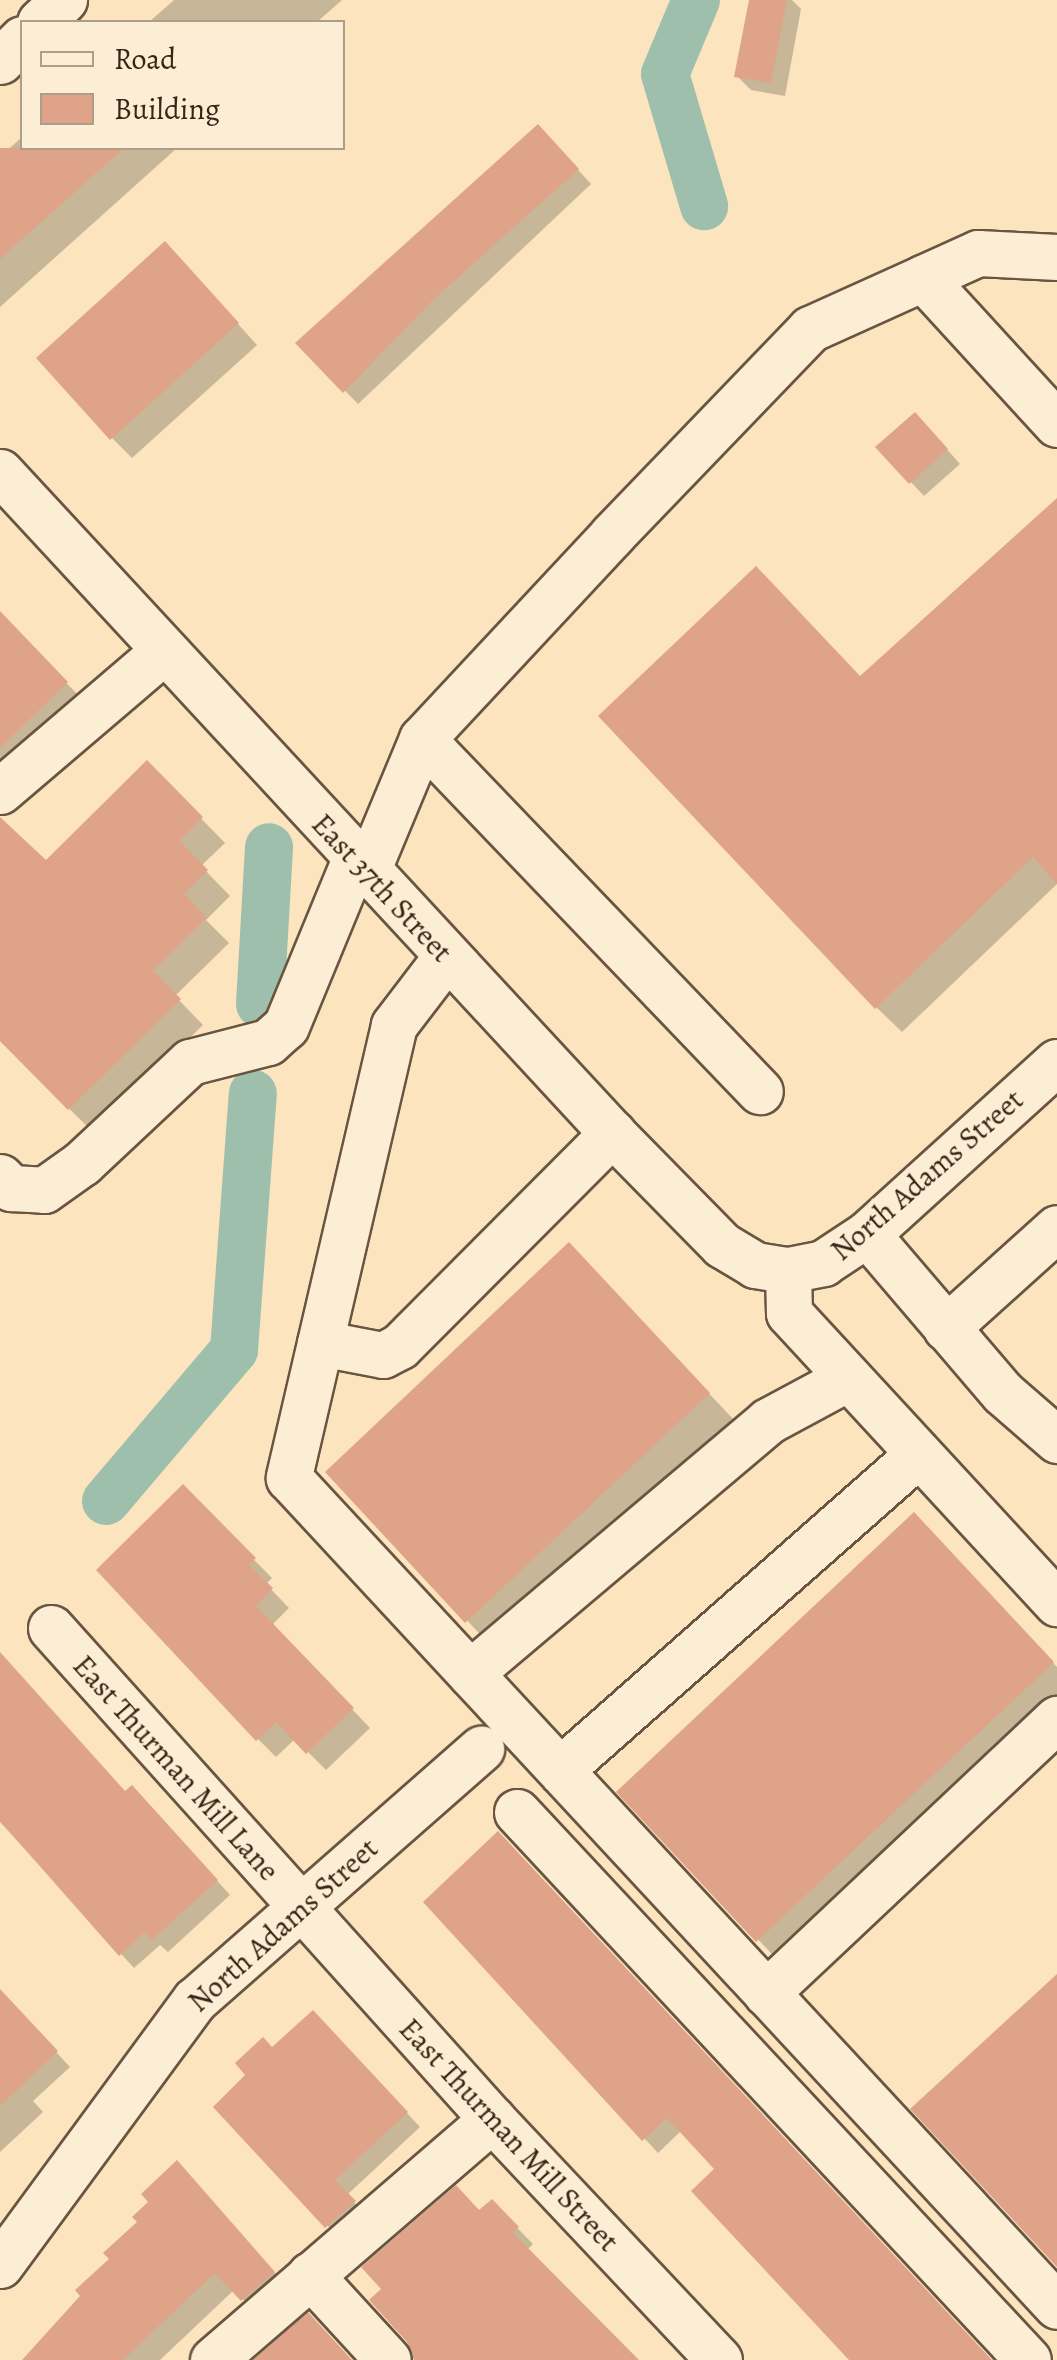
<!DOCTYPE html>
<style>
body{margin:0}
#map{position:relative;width:1057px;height:2360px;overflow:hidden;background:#fbe4be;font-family:Alegreya,serif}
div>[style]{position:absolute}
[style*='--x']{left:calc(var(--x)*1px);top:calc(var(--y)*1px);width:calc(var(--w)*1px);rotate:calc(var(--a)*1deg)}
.shadow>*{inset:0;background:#0003}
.canal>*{height:48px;margin:-24px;padding:0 24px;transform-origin:24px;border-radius:24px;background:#9fbfad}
.building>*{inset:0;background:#dea389}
.roads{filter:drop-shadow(2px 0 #695541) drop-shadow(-2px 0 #695541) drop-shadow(0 2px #695541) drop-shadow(0 -2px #695541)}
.minor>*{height:45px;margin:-22.5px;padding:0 22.5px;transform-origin:22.5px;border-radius:22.5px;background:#fcedd5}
span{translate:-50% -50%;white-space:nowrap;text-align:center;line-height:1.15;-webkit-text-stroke:9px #fcedd5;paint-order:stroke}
.street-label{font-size:30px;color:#382517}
.legend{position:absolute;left:20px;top:20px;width:325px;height:130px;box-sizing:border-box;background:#fcedd5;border:2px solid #ae9d89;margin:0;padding:12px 18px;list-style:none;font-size:30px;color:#382517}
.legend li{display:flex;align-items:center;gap:20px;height:50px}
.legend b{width:50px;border:2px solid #ae9d89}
</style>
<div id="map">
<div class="shadow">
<i style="clip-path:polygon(174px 0,342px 0,317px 22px,149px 22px)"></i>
<i style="clip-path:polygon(751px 0,792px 0,801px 9px,785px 96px,751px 90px,737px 76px)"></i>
<i style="clip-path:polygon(22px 137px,22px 148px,177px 148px,0 307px,0 157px)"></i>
<i style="clip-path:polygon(552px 141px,591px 184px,358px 404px,299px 344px)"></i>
<i style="clip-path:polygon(185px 265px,257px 345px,132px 458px,112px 438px)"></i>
<i style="clip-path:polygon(929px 429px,960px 464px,924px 496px,879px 448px)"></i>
<i style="clip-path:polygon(1057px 514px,1057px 884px,902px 1032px,876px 1007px)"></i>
<i style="clip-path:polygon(0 616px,85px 702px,0 784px)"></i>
<i style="clip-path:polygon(147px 763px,225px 843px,201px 866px,230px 896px,206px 920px,229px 943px,175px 996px,203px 1025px,93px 1132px,0 1041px,0 850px,46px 863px)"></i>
<i style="clip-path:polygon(594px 1271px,734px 1420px,492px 1647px,328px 1472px)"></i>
<i style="clip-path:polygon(183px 1488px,272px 1578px,266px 1584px,289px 1608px,272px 1625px,370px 1728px,326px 1770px,295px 1739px,276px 1757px,258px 1739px)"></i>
<i style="clip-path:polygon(939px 1540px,1057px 1667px,1057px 1708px,783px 1966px,620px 1792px)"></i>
<i style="clip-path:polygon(0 1677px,126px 1794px,146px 1802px,230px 1895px,168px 1952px,160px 1945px,134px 1968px,0 1822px)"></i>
<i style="clip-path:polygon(426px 1902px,990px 2360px,850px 2360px,718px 2169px,682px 2130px,658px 2153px)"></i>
<i style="clip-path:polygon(0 1991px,70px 2067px,33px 2101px,43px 2112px,0 2152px)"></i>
<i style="clip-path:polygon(327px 2027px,420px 2127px,347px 2195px,368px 2217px,341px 2240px,217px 2107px)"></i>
<i style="clip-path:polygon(194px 2182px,291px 2291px,261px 2317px,234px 2290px,160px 2360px,26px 2360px)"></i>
<i style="clip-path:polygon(492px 2202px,533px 2244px,527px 2250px,635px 2360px,414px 2360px,480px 2213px)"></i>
</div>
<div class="canal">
<i style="--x:696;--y:0;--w:80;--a:112.7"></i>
<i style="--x:665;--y:74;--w:138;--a:73.5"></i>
<i style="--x:260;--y:1004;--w:157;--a:-86.7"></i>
<i style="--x:106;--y:1501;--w:198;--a:-49.7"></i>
<i style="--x:234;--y:1350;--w:257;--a:-85.8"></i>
</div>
<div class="building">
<i style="clip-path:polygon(749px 0,787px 0,771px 83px,734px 77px)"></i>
<i style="clip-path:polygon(538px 124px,579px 169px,435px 298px,343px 393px,295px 343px)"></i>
<i style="clip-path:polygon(0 148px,124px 148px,0 259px)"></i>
<i style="clip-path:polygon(165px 241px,239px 323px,110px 440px,36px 358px)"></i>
<i style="clip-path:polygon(915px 412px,948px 449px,909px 484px,875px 447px)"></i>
<i style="clip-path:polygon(1057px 498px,1057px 884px,1033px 857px,875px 1009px,598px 716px,756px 566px,860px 676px)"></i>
<i style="clip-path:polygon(0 611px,68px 682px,0 748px)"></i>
<i style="clip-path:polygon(147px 760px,203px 817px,179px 841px,208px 870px,184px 894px,207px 918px,153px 971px,181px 999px,68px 1110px,0 1041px,0 817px,46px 860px)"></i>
<i style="clip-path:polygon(569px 1242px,710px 1393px,465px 1623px,325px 1472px)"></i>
<i style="clip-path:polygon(183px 1484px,256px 1558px,249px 1565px,273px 1588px,256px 1606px,354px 1708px,306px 1754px,276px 1722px,256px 1741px,96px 1570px)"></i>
<i style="clip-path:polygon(914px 1512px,1054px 1662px,756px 1942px,616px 1792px)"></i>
<i style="clip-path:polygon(0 1652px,125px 1791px,132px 1785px,218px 1880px,152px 1940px,145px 1932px,119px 1956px,0 1821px)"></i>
<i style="clip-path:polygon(498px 1831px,992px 2360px,849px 2360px,691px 2191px,714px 2169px,667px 2118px,642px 2141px,423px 1902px)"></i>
<i style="clip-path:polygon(1057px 1974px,1057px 2267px,910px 2109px)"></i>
<i style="clip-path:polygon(0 1989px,58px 2051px,0 2106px)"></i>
<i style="clip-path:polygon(313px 2010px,408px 2112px,335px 2180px,356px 2201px,325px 2228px,213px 2107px,245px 2075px,235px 2063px,263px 2037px,272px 2047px)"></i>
<i style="clip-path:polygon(177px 2160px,275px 2272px,241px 2301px,215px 2273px,123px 2360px,22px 2360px,80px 2296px,75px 2290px,109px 2259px,103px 2253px,137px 2222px,132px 2217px,148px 2202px,141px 2194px)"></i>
<i style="clip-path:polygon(456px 2185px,479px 2210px,492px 2199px,519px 2227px,513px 2233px,639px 2360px,414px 2360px,407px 2342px,369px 2300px,381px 2289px,361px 2267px)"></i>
<i style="clip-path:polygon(308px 2312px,352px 2360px,253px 2360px)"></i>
</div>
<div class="roads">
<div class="minor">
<i style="--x:40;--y:22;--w:33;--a:-43"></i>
<i style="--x:0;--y:61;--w:31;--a:-45"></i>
<i style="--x:1057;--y:257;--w:79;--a:-177.1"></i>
<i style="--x:978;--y:253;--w:60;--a:155.6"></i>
<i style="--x:923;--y:278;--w:198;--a:47.5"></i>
<i style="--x:0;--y:472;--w:901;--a:47.2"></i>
<i style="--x:612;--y:1133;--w:157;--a:45.5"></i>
<i style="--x:722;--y:1245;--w:39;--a:31"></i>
<i style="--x:755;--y:1265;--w:33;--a:9"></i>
<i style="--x:788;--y:1270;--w:36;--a:-11"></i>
<i style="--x:823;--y:1263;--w:53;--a:-33.4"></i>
<i style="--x:867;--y:1234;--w:256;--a:-42.2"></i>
<i style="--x:422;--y:739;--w:488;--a:46.2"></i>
<i style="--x:0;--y:791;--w:216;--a:-40.5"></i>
<i style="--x:367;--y:871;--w:143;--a:-67.4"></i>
<i style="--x:422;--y:739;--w:279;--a:-47"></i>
<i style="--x:612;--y:535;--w:286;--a:-46.1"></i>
<i style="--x:810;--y:329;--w:124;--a:-24.3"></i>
<i style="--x:446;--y:957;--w:86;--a:127.4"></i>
<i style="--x:394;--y:1025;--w:465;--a:103.1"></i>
<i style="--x:289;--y:1478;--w:1129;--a:47.15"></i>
<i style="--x:0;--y:1177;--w:16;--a:45"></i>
<i style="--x:11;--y:1188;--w:33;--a:3"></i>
<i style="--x:44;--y:1190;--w:47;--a:-35.4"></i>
<i style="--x:82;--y:1163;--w:148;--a:-43.1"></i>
<i style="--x:190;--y:1062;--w:81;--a:-14.4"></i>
<i style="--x:268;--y:1042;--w:24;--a:-42"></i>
<i style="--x:286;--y:1026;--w:181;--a:-67.6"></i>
<i style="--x:867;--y:1234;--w:209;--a:49.5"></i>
<i style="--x:1003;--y:1393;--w:72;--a:41"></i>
<i style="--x:788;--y:1270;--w:43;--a:88.7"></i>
<i style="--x:789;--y:1313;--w:395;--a:47.3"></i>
<i style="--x:946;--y:1328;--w:149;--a:-42"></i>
<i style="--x:320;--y:1343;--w:64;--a:10.8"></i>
<i style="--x:383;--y:1355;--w:19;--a:-28"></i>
<i style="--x:400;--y:1346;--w:301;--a:-45.1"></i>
<i style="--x:51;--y:1628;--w:660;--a:48.07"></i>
<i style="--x:492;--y:2119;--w:331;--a:46.7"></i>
<i style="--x:470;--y:1673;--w:390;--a:-40.2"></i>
<i style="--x:768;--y:1421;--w:91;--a:-28.3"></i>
<i style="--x:560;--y:1770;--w:478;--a:-41.4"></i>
<i style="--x:517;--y:1812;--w:749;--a:47"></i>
<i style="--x:766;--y:1993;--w:400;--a:-43.3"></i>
<i style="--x:0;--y:2265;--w:329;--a:-53.7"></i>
<i style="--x:195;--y:2000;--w:381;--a:-41.3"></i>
<i style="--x:310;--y:2275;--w:115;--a:47.5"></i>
<i style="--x:213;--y:2360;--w:369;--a:-40.8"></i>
</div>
</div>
<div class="street-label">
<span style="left:382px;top:888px;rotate:47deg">East 37th Street</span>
<span style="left:927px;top:1175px;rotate:-41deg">North Adams Street</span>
<span style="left:176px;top:1768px;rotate:48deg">East Thurman Mill Lane</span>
<span style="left:283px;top:1925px;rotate:-42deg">North Adams Street</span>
<span style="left:509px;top:2135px;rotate:47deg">East Thurman Mill Street</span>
</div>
<ul class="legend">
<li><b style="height:12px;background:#fcedd5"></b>Road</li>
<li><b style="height:28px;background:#dea389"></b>Building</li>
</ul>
</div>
